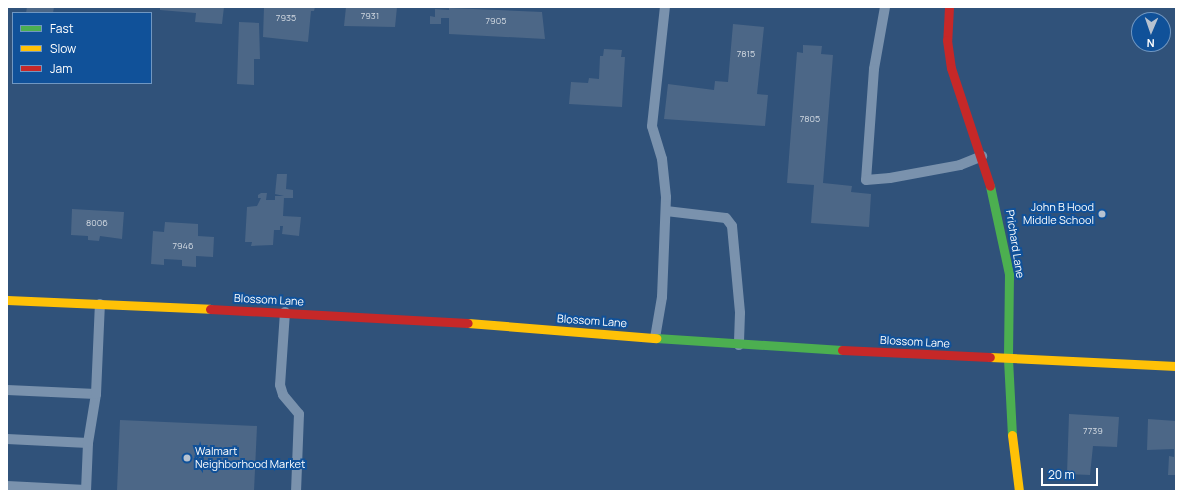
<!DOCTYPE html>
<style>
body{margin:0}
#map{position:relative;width:1183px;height:498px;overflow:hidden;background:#30527a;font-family:Manrope,sans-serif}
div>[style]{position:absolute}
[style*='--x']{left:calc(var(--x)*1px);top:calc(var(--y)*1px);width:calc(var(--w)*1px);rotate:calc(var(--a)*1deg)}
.building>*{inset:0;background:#4c6787}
.lane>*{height:10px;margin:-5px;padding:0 5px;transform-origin:5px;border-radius:5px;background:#7a92ad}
.fast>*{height:9px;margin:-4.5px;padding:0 4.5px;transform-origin:4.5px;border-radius:4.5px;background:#4caf50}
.slow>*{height:9px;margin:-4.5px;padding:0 4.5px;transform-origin:4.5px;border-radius:4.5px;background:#ffc107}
.jam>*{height:9px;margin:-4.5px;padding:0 4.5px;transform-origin:4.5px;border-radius:4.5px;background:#c62828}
.dots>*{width:11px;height:11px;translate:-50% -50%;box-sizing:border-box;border:2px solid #105199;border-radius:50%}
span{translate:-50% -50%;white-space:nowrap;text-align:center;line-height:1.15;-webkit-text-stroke:4px #105199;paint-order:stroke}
.number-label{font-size:9px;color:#d2d9e1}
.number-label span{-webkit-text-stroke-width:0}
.poi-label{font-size:11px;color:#fff}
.right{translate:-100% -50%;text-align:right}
.left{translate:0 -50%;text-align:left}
.street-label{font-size:11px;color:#fff}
.frame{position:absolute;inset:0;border:8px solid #fff;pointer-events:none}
.legend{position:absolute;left:12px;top:12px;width:140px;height:72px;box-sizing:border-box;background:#105199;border:1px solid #7097c2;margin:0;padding:5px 7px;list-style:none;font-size:12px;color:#fff}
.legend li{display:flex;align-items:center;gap:8px;height:20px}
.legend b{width:20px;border:1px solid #7097c2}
.north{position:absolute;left:1131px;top:12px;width:40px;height:40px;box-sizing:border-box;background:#105199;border:1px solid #7097c2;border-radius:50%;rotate:182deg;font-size:11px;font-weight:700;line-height:16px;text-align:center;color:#fff}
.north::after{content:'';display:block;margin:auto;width:14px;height:18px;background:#b7c2d0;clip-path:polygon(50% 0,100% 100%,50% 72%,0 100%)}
.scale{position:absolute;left:1041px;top:468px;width:57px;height:18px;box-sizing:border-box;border:2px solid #fff;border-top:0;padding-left:5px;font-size:12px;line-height:14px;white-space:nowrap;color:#fff;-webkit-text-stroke:3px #105199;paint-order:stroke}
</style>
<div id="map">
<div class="building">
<i style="clip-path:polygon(27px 7px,54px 7px,53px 13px,26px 13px)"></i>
<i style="clip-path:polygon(160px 7px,224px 7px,222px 24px,195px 22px,196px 13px,160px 10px)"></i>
<i style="clip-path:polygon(264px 7px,315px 7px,314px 11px,311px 11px,308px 42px,263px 37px)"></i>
<i style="clip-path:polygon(346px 7px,397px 7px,395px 27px,344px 26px)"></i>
<i style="clip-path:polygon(449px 8px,542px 12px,545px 39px,449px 34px,449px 18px,441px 18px,441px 24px,430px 24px,430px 16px,435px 17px,435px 9px,449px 10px)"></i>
<i style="clip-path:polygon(239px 22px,259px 23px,260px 59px,254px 59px,254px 85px,237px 84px)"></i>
<i style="clip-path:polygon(733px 24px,764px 27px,757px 94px,768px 95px,765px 126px,664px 119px,668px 84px,714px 90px,715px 81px,728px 82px)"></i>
<i style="clip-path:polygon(803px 45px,822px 46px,821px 54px,833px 55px,823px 183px,852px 186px,851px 192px,871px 194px,869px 227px,811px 223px,814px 185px,787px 183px,797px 52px,803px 53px)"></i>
<i style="clip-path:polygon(604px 49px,622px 50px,621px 57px,625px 57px,622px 107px,569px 104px,571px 82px,588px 83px,589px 78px,599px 79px,600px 56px,603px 56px)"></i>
<i style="clip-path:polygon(277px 174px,287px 174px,286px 189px,293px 190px,293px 198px,284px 198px,283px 216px,301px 217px,299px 236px,282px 234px,283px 226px,280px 226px,280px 230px,274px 230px,273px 245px,251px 246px,252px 242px,245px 242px,247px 207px,257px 206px,261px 198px,258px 198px,258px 195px,261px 193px,267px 193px,266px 200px,275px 200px,275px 196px,284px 196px,275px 194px)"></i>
<i style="clip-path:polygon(72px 209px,124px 212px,122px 239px,100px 236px,99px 241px,88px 240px,88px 236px,71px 235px)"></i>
<i style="clip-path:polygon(165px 222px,198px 224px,198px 236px,214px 237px,213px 257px,196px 256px,196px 267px,182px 266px,182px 260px,164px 259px,164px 265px,151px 264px,153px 231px,164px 232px)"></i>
<i style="clip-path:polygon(1069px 414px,1119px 417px,1117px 447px,1093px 446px,1090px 475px,1067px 474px)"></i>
<i style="clip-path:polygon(1148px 419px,1176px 421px,1176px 475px,1168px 475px,1169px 456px,1174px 457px,1174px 449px,1147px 450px)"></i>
<i style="clip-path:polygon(120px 420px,257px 426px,254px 491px,117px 491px)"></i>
</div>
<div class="lane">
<i style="--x:885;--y:7;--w:63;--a:100.1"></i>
<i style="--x:874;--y:69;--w:111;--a:94.1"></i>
<i style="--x:866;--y:180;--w:24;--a:-5"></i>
<i style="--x:890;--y:178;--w:71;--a:-10.5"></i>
<i style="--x:960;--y:165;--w:24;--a:-22"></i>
<i style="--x:666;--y:211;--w:60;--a:6.7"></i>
<i style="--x:726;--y:218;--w:10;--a:53"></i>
<i style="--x:732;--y:226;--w:87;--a:84.7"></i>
<i style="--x:740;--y:313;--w:32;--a:92"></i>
<i style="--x:285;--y:312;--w:73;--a:93.9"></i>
<i style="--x:280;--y:385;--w:10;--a:73"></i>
<i style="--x:283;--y:395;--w:25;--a:50"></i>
<i style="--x:299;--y:414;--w:77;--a:92.2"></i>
<i style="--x:655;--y:338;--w:42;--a:-80.3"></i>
<i style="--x:662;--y:297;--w:100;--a:-87.7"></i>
<i style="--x:666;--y:197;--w:38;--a:-96"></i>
<i style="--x:662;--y:159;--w:34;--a:-107"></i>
<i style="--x:652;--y:126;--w:120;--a:-83.8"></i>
<i style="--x:7;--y:390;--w:89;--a:2.6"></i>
<i style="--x:7;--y:439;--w:81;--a:2.8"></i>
<i style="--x:7;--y:486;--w:79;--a:2.9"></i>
<i style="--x:86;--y:491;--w:48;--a:-87.6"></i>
<i style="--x:88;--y:443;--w:50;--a:-80.7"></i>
<i style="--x:96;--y:394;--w:90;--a:-87.5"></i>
</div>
<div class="fast">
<i style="--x:990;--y:186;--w:90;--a:77.8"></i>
<i style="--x:1009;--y:274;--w:85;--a:90.7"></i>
<i style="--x:1008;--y:359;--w:76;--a:87"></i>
<i style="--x:656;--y:338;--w:186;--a:3.7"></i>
</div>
<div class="slow">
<i style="--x:7;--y:300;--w:203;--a:2.5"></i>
<i style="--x:468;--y:323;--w:189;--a:4.6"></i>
<i style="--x:990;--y:357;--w:186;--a:2.8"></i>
<i style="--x:1012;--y:435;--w:56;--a:82.9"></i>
</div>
<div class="jam">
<i style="--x:949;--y:7;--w:33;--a:93"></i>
<i style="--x:947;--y:40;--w:28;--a:82"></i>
<i style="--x:951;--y:68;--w:124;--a:71.7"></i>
<i style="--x:210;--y:309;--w:258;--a:3.1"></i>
<i style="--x:842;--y:350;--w:148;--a:2.7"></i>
</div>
<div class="dots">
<i style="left:1102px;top:214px;background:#b7c2d0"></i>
<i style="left:187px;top:458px;background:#b7c2d0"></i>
</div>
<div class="number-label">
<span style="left:370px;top:16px">7931</span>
<span style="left:286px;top:18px">7935</span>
<span style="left:496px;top:21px">7905</span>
<span style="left:746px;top:54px">7815</span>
<span style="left:810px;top:119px">7805</span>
<span style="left:97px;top:223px">8006</span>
<span style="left:183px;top:246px">7946</span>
<span style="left:1093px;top:431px">7739</span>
</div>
<div class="poi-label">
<span class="right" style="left:1094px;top:214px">John B Hood<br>Middle School</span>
<span class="left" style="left:195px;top:458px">Walmart<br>Neighborhood Market</span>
</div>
<div class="street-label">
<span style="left:1015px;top:244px;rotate:81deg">Prichard Lane</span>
<span style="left:269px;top:300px;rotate:3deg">Blossom Lane</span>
<span style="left:592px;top:321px;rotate:4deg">Blossom Lane</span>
<span style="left:915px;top:342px;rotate:3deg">Blossom Lane</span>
</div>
<div class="frame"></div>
<ul class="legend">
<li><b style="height:5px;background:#4caf50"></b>Fast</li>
<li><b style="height:5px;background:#ffc107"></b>Slow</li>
<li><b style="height:5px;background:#c62828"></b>Jam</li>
</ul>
<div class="north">N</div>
<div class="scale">20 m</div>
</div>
